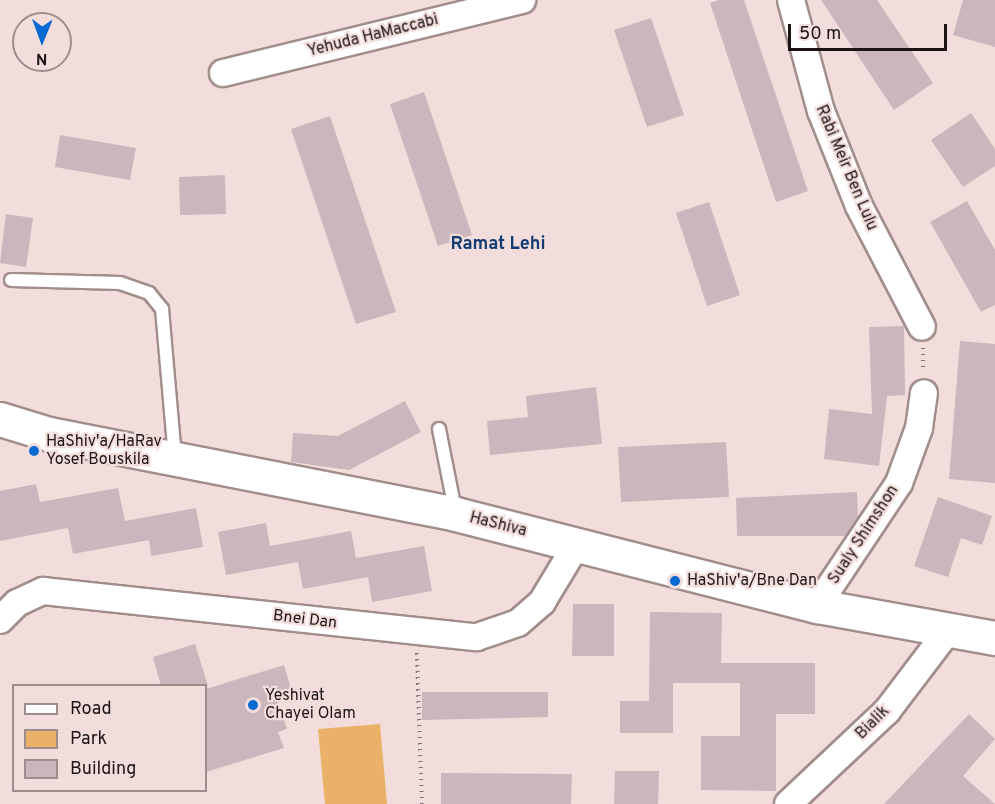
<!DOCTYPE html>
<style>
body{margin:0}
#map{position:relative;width:995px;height:804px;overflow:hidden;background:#f3dddc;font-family:Overpass,sans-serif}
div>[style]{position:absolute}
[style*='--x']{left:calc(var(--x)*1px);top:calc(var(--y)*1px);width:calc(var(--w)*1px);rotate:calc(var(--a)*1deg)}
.green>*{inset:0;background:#e9b268}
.building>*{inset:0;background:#cab6bc}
.path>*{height:4px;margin-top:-2px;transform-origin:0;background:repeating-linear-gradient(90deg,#827473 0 1.5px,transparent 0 6px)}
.roads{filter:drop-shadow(2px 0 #a18d8b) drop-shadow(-2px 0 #a18d8b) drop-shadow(0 2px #a18d8b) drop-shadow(0 -2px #a18d8b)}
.lane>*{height:12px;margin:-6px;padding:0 6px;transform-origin:6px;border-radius:6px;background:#fff}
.street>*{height:26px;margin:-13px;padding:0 13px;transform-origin:13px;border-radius:13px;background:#fff}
.secondary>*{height:33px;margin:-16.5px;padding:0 16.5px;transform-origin:16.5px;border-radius:16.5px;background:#fff}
.dots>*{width:16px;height:16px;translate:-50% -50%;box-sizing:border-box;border:3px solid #f3dddc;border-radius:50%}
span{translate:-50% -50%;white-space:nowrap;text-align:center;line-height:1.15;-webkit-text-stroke:4.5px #f3dddc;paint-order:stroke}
.street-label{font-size:16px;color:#1b1413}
.poi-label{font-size:16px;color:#1b1413}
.left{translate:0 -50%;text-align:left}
.neighbourhood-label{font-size:18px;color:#133c70;font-weight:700}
.legend{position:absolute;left:12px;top:684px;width:195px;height:108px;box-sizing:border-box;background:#f3dddc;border:2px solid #9d8d8c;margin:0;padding:8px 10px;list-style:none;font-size:18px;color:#1b1413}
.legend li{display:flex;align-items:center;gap:12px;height:30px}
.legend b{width:30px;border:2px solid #9d8d8c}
.north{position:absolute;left:12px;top:12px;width:60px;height:60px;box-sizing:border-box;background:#f3dddc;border:2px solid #9d8d8c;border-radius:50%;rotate:181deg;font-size:16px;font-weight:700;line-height:24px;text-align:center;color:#1b1413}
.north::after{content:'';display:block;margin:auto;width:21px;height:27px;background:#066ad2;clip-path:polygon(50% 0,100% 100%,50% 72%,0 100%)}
.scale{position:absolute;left:788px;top:24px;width:159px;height:27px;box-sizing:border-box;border:3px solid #1b1413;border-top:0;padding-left:8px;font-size:18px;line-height:21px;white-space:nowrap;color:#1b1413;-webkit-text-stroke:4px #f3dddc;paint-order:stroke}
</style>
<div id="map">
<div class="green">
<i style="clip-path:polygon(380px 724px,387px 804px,325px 804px,318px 729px)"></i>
</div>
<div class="building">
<i style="clip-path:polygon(719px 0,744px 0,808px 191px,776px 202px,710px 3px)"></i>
<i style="clip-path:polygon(821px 0,877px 0,933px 83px,894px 110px)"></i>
<i style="clip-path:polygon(963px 0,995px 0,995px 47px,953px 35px)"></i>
<i style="clip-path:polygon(651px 18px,684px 115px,647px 127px,614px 30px)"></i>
<i style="clip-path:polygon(424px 92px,472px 235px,438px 246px,390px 104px)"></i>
<i style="clip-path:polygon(971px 113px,995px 149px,995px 166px,963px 187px,931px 140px)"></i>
<i style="clip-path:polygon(330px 116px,396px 312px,356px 324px,291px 129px)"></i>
<i style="clip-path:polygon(60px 135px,136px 148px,130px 180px,55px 167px)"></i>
<i style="clip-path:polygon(225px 175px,226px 214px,180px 215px,179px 177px)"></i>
<i style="clip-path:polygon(967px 201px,995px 250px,995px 305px,981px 312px,930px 222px)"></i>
<i style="clip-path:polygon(709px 202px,740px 295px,707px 306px,676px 213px)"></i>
<i style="clip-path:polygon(6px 214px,33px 218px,26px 267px,0 263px)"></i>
<i style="clip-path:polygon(904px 326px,905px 395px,887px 396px,879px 466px,824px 459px,829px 409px,872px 414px,869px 327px)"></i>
<i style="clip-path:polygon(960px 341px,995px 344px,995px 483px,949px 479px)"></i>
<i style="clip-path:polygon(596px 387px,602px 444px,490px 455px,487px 421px,528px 417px,526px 396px)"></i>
<i style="clip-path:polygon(405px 401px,421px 432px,349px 470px,291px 462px,293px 433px,338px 436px)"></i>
<i style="clip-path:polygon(726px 442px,729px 497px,621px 502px,618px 447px)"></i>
<i style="clip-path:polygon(36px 484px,40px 502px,118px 488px,125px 521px,196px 508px,203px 547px,151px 556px,149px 540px,73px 554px,68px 528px,0 541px,0 491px)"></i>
<i style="clip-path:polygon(857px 492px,858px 517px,845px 536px,737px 536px,736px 498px)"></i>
<i style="clip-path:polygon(938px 497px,992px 516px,982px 545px,961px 538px,948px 577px,914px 566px)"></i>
<i style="clip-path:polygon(266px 523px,270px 546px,351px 531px,356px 558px,424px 546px,432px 591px,372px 602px,368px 577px,303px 589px,298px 562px,226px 575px,218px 532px)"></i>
<i style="clip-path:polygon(573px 604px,614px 604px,614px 656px,572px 656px)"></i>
<i style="clip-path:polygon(650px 612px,722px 613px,721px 663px,815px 663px,815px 714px,776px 714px,776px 791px,701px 790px,701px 736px,740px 736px,740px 683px,673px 683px,673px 733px,620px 733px,620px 701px,649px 701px)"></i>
<i style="clip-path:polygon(195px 644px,208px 686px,161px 686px,153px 657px)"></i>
<i style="clip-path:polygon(284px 665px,291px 689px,276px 694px,287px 729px,278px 732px,284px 748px,206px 772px,206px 689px)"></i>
<i style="clip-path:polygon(422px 692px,548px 692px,548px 717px,422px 720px)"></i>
<i style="clip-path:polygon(969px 714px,995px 739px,963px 776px,995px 804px,884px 804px)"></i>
<i style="clip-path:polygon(615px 771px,659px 771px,658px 804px,614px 804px)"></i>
<i style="clip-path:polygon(441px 773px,572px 774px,571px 804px,441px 804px)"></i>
</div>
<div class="path">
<i style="--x:923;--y:348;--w:23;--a:90"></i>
<i style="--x:417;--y:653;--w:151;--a:88.1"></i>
</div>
<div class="roads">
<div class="lane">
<i style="--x:11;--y:280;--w:109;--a:1.6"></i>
<i style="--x:120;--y:283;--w:31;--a:19"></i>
<i style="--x:149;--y:293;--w:21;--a:51"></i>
<i style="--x:162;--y:309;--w:149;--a:85"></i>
<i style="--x:439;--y:429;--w:83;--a:78.8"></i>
</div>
<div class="street">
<i style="--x:791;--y:0;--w:115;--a:74.9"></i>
<i style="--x:821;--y:111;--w:102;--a:68.2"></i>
<i style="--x:859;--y:206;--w:136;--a:62.5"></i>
<i style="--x:223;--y:73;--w:308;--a:-13.7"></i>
<i style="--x:817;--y:606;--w:148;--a:-56.3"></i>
<i style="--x:899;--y:483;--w:59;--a:-70"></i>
<i style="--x:919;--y:428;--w:35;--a:-82"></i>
<i style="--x:0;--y:620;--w:24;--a:-45"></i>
<i style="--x:17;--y:603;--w:29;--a:-25"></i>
<i style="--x:43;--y:591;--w:436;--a:6.1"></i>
<i style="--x:477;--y:637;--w:43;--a:-18.9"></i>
<i style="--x:518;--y:623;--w:32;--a:-41"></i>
<i style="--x:542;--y:602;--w:68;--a:-58.9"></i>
<i style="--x:788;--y:804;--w:136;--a:-43.2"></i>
<i style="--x:887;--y:711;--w:99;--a:-52.8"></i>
</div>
<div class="secondary">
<i style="--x:0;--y:419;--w:51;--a:17"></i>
<i style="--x:49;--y:434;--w:415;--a:11.1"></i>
<i style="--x:456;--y:514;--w:373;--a:14.3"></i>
<i style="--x:817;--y:606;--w:181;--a:10.2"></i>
</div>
</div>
<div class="dots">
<i style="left:34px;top:451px;background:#066ad2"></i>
<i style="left:675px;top:581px;background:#066ad2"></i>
<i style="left:253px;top:705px;background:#066ad2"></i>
</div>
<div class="street-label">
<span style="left:373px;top:36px;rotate:-14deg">Yehuda HaMaccabi</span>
<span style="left:846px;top:168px;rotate:67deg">Rabi Meir Ben Lulu</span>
<span style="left:498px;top:525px;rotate:14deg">HaShiva</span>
<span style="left:864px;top:535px;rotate:-57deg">Sualy Shimshon</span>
<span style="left:305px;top:620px;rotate:7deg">Bnei Dan</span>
<span style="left:873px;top:723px;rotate:-45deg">Bialik</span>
</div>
<div class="poi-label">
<span class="left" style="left:46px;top:451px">HaShiv'a/HaRav<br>Yosef Bouskila</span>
<span class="left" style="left:687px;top:581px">HaShiv'a/Bne Dan</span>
<span class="left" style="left:265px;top:705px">Yeshivat<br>Chayei Olam</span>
</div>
<div class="neighbourhood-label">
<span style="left:498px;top:245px">Ramat Lehi</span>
</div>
<ul class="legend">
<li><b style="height:8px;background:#fff"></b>Road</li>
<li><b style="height:16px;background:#e9b268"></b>Park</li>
<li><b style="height:16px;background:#cab6bc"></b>Building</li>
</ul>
<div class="north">N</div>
<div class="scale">50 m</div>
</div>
